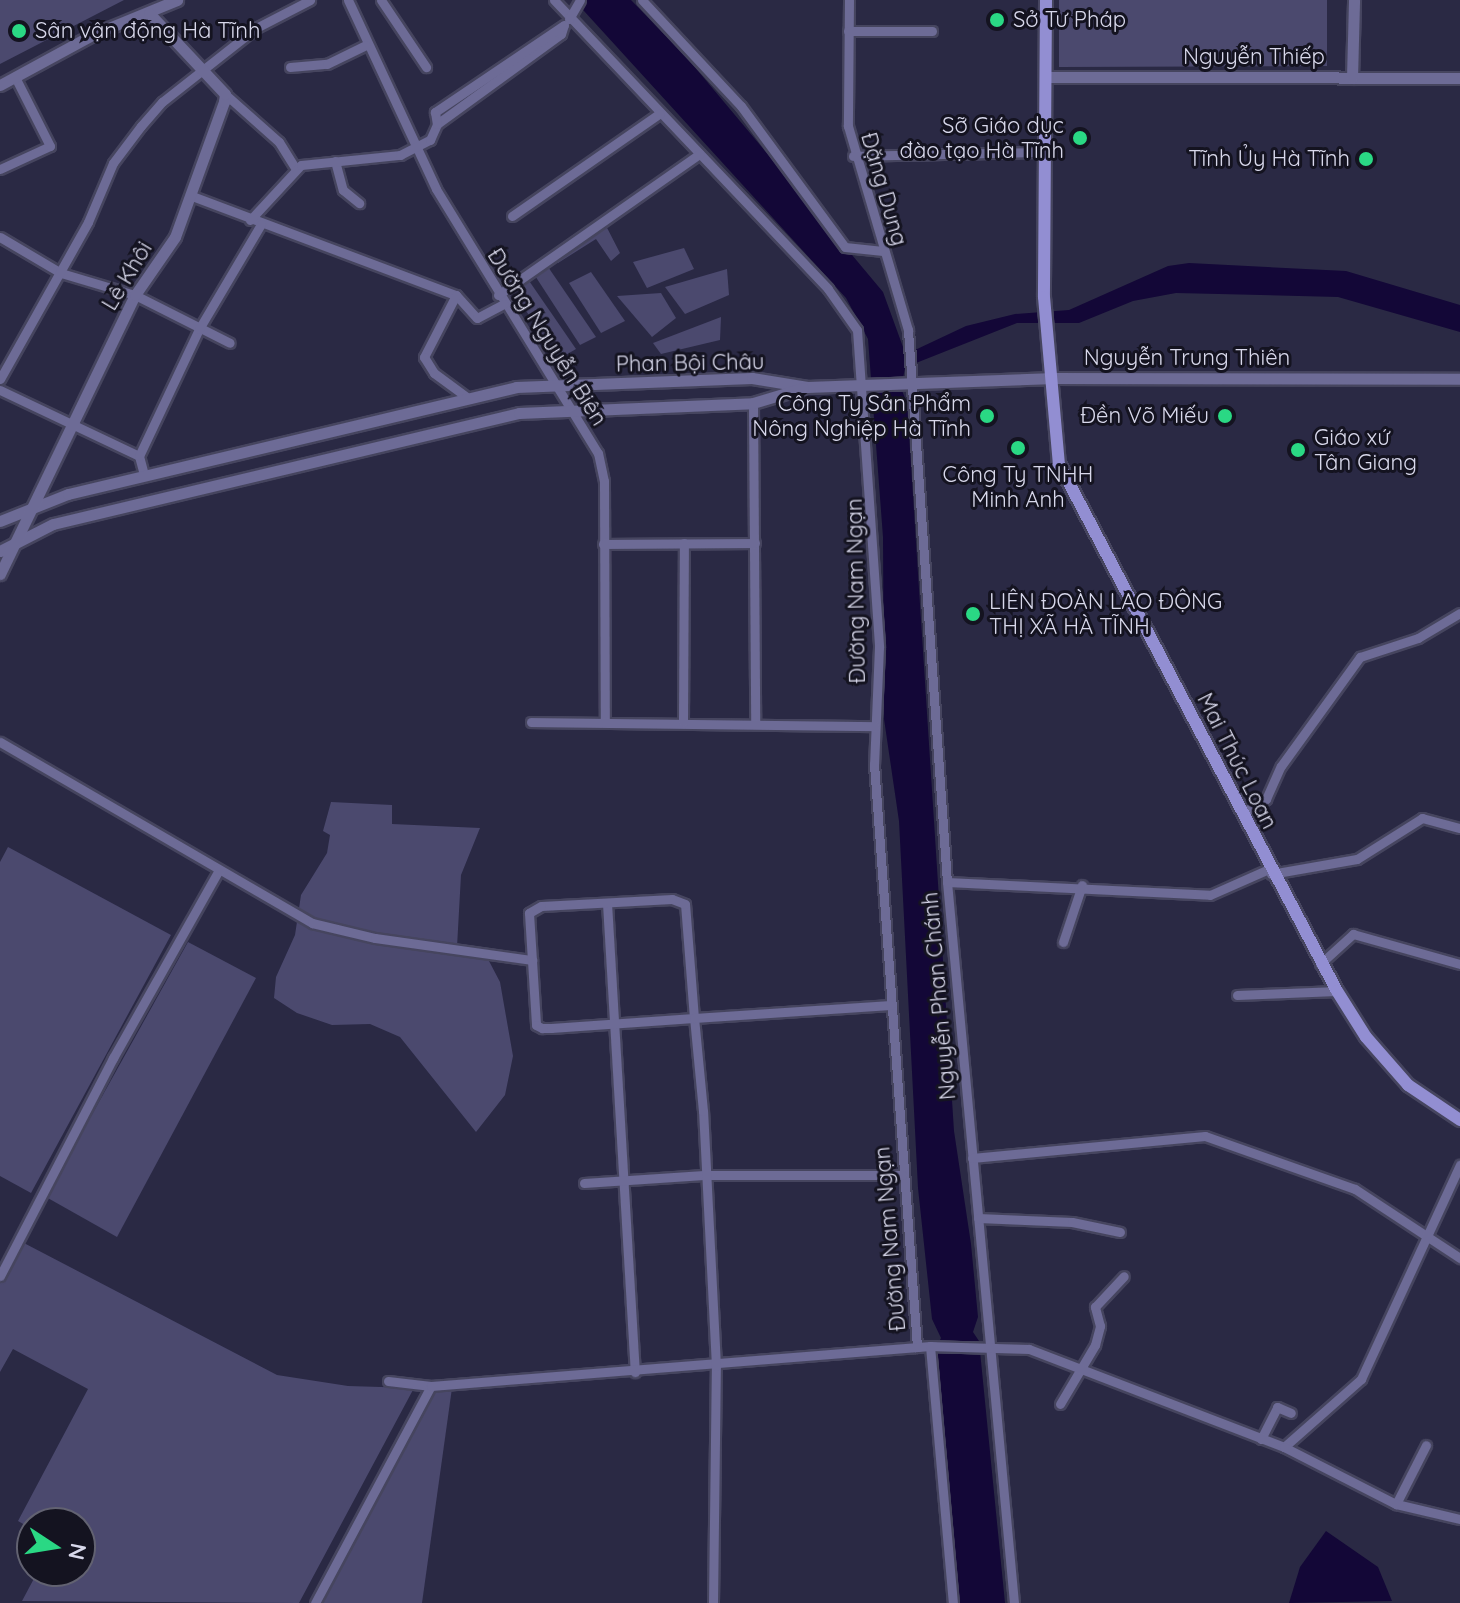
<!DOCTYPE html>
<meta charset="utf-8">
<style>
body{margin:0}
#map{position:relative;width:1460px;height:1603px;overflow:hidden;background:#2a2944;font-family:Quicksand,sans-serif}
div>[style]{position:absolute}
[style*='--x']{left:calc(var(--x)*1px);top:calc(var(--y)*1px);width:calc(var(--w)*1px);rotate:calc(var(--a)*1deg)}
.green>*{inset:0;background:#4b496e}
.water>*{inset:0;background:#130737}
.roads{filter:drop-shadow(2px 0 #46455f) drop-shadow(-2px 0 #46455f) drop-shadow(0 2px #46455f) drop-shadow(0 -2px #46455f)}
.minor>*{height:9px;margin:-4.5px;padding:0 4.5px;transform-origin:4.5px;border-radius:4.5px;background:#6d6b96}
.tertiary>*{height:11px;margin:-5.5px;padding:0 5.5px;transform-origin:5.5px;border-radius:5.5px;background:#6d6b96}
.secondary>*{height:12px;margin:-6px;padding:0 6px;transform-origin:6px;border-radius:6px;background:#928ed2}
.dots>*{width:22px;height:22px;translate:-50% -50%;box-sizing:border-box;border:4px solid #141320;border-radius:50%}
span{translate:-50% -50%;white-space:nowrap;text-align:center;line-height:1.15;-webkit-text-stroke:6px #141320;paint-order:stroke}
.poi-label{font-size:22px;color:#d8d8eb}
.left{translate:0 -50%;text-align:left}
.right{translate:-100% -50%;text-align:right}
.street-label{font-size:22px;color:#d8d8eb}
.north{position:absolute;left:16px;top:1507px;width:80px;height:80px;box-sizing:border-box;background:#141320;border:2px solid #626271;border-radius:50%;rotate:102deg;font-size:22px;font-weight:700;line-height:32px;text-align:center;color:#d8d8eb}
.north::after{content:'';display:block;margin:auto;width:28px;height:36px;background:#2ad884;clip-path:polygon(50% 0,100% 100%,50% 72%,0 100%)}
</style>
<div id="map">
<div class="green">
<i style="clip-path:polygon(0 0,124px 0,0 64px)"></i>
<i style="clip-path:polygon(1059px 0,1327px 0,1327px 66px,1059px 67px)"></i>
<i style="clip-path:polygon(603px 220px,620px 253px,611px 261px,596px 239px,558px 263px,549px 252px)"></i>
<i style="clip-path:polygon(684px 248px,694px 269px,647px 288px,633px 262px)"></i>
<i style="clip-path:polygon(544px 261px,596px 337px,580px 345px,530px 268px)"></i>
<i style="clip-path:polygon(727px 269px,729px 295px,685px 314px,665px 287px)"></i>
<i style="clip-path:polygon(523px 272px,576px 349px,559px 359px,507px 283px)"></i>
<i style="clip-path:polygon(591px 272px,625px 321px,601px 333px,569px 283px)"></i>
<i style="clip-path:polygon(661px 293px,676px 318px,652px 337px,617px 296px)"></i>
<i style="clip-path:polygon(721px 317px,720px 340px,661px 354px,653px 343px)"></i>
<i style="clip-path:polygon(331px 802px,392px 805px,392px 824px,480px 828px,461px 875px,457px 947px,489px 961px,500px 982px,513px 1056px,505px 1095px,476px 1132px,400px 1037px,370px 1024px,332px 1025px,297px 1013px,274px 998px,276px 977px,295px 935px,301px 895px,327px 853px,330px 835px,323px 831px)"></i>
<i style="clip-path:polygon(8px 847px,171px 935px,31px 1193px,0 1176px,0 862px)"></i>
<i style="clip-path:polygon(188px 942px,256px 978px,117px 1237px,46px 1197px)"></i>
<i style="clip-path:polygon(22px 1242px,277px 1375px,348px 1386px,414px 1388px,299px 1603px,22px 1601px,38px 1571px,80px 1571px,80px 1523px,32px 1523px,32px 1529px,18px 1521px,88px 1389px,13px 1349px,0 1372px,0 1283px)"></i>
<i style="clip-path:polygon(452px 1388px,422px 1603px,323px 1603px,434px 1389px)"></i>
</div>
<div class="water">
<i style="clip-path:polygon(574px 0,631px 0,688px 59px,883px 292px,907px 358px,901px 388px,907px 403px,954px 1131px,971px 1244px,978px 1317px,973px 1332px,979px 1341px,1005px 1603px,959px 1603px,943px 1451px,936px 1348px,941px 1338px,932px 1319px,918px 1188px,899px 821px,884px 719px,883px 537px,868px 339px,846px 298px)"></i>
<i style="clip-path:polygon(1189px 263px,1346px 271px,1460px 305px,1460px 332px,1338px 297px,1176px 293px,1133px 301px,1079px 323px,1017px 323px,916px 363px,915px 350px,966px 326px,1015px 314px,1069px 310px,1168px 266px)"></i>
<i style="clip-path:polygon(1326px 1531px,1378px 1567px,1392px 1601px,1289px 1603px,1300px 1567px)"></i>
</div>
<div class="roads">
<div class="minor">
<i style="--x:348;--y:0;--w:208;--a:65"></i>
<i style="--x:436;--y:189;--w:310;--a:58.5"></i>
<i style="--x:598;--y:453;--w:29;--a:78"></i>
<i style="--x:604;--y:481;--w:239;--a:89.8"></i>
<i style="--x:381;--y:0;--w:81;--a:56.1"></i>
<i style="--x:554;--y:0;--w:398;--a:46.5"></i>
<i style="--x:828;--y:289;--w:50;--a:54.7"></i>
<i style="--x:857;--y:330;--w:318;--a:86"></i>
<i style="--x:879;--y:647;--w:117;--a:92.4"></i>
<i style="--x:874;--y:764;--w:585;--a:85.78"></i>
<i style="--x:642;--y:0;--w:145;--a:47"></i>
<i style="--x:741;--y:106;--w:175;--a:53.6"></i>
<i style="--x:845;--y:247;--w:38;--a:6"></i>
<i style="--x:849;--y:0;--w:126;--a:90.5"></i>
<i style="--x:848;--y:126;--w:213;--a:73.6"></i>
<i style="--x:908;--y:330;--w:553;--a:85.96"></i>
<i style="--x:947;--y:882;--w:724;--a:84.69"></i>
<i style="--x:569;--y:19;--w:22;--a:-60"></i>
<i style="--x:848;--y:31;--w:84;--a:0"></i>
<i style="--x:290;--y:67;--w:37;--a:-5"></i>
<i style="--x:327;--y:64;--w:43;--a:-26"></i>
<i style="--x:225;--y:94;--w:72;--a:41.6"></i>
<i style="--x:279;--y:142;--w:31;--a:58"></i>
<i style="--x:853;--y:156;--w:193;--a:-1.2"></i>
<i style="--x:335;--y:161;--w:30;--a:75"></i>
<i style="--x:343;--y:190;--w:21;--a:39"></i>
<i style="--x:0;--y:169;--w:55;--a:-24.7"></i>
<i style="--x:50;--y:146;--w:77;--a:-116.9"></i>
<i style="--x:192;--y:196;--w:282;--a:20.6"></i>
<i style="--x:456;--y:295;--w:31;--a:48"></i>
<i style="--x:477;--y:318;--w:30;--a:-28"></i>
<i style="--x:512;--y:216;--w:180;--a:-34.8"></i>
<i style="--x:250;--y:220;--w:75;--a:-47.2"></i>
<i style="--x:301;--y:165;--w:100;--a:-5.8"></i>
<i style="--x:400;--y:155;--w:34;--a:-27"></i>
<i style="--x:430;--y:140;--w:17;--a:-66"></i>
<i style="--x:437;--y:124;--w:153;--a:-36"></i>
<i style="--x:561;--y:34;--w:9;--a:-72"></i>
<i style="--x:564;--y:25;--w:156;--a:146"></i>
<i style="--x:435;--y:112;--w:12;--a:81"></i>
<i style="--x:0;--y:237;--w:71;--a:30.5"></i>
<i style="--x:61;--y:273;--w:77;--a:16.6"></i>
<i style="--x:135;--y:295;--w:106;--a:26.8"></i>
<i style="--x:456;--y:295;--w:70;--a:117.3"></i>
<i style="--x:424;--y:357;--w:19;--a:58"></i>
<i style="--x:434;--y:373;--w:42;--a:36.3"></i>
<i style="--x:498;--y:295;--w:246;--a:-35"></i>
<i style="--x:0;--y:379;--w:180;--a:-60.7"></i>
<i style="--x:88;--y:222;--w:64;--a:-67"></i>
<i style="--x:113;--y:163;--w:46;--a:-52.9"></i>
<i style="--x:141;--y:126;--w:32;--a:-49"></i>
<i style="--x:162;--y:102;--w:120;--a:-38.2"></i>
<i style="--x:256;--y:28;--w:61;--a:-27.4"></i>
<i style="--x:0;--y:390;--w:154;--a:25.4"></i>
<i style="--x:139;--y:456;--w:20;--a:75"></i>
<i style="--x:753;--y:403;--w:321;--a:89.6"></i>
<i style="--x:139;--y:456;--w:140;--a:-64.7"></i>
<i style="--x:199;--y:329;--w:122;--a:-59.4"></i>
<i style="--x:603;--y:544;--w:152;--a:-0.4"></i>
<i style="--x:531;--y:722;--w:344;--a:0.7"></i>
<i style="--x:683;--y:722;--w:179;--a:-89.7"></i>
<i style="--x:0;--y:742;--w:361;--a:30.1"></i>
<i style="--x:312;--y:923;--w:65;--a:13.4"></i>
<i style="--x:375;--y:938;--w:159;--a:8"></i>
<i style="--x:1242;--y:813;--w:28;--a:-30"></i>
<i style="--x:1266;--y:799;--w:36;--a:-66"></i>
<i style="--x:1281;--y:766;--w:135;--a:-54.1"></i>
<i style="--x:1360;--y:657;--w:61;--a:-18.1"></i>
<i style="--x:1418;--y:638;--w:49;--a:-30.8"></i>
<i style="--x:1271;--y:874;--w:87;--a:-9.9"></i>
<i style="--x:1357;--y:859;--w:77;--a:-32.2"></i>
<i style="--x:1422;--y:818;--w:39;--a:15"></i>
<i style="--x:947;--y:882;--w:263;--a:2.8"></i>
<i style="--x:1210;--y:895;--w:64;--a:-23.8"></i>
<i style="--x:607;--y:903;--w:470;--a:86.6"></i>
<i style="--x:1063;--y:942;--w:60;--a:-71.6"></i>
<i style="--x:1320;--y:964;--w:45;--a:-42.3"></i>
<i style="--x:1353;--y:934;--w:111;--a:15.7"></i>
<i style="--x:1237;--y:995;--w:100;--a:-2.3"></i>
<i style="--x:972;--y:1158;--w:234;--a:-5.4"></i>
<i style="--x:1205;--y:1136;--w:159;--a:19.5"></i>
<i style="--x:1355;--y:1189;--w:126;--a:33.3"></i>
<i style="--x:584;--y:1183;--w:120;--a:-3.8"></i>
<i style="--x:704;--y:1175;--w:198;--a:0"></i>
<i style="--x:978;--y:1218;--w:94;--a:2.4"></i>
<i style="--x:1072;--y:1222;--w:49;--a:11.8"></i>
<i style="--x:0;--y:1276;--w:246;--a:-62.6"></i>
<i style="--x:113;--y:1058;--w:216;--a:-60.6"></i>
<i style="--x:930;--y:1346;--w:258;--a:84.9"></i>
<i style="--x:388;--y:1381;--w:43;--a:6.6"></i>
<i style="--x:1060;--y:1404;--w:69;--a:-59.3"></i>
<i style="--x:1095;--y:1345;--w:20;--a:-75"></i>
<i style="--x:1100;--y:1326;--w:20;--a:-105"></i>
<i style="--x:1095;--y:1307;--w:42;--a:-46.9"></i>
<i style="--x:1261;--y:1439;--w:36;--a:-63"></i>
<i style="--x:1277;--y:1407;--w:15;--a:23"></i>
<i style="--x:1284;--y:1447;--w:103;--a:-41.4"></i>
<i style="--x:1361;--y:1379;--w:236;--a:-65.2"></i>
<i style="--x:1396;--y:1504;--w:66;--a:-63"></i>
<i style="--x:315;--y:1603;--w:246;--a:-61.9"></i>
<i style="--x:431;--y:1386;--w:501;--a:-4.58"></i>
<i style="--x:930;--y:1346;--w:99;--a:1.7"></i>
<i style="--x:1029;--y:1349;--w:273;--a:21"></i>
<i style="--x:1284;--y:1447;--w:126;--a:27"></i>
<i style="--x:1396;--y:1504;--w:66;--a:13.2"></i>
<i style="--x:713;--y:1603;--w:237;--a:-89.3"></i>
<i style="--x:716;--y:1366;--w:255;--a:-92.9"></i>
<i style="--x:703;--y:1111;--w:93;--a:-95.5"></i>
<i style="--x:694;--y:1018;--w:114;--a:-94.5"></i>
<i style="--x:685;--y:904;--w:14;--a:-159"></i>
<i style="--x:672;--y:899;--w:131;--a:176.9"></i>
<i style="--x:541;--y:906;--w:14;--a:150"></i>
<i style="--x:529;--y:913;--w:112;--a:86.4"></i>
<i style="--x:536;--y:1025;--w:7;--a:27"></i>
<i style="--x:542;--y:1028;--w:9;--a:0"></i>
<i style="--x:551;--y:1028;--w:143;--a:-4"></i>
<i style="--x:694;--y:1018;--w:197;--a:-3.8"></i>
</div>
<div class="tertiary">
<i style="--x:1047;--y:77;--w:413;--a:0.1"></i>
<i style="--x:1352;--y:78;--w:78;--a:-88.5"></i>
<i style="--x:0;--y:85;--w:107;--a:-28.5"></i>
<i style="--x:94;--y:34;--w:90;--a:-22.3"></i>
<i style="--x:0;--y:521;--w:73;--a:-21.7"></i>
<i style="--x:68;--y:494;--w:461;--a:-13.4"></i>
<i style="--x:516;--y:387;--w:236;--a:-2.2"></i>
<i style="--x:752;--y:378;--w:56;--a:9.3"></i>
<i style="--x:807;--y:387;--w:241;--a:-2.1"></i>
<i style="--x:1048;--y:378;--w:412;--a:0.1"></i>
<i style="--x:0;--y:551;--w:59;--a:-27"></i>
<i style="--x:53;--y:524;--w:479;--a:-13.4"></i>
<i style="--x:519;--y:413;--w:234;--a:-2.4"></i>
<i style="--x:753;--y:403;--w:52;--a:-16.7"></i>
<i style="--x:0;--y:574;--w:310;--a:-64.2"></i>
<i style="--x:135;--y:295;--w:70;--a:-55.4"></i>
<i style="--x:175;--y:237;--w:144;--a:-70.1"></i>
<i style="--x:224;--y:102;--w:8;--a:-83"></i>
<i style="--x:225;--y:94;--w:111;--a:-133.2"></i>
</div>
<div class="secondary">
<i style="--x:1046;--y:0;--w:297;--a:90.4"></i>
<i style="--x:1044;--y:297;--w:168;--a:84.9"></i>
<i style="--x:1059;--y:464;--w:596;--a:62.19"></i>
<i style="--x:1337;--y:991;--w:54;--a:57.8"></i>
<i style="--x:1366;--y:1037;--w:64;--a:48.8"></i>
<i style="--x:1408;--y:1085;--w:63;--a:33.9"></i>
</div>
</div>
<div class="dots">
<i style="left:997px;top:20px;background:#2ad884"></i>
<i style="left:19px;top:31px;background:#2ad884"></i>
<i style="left:1080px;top:138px;background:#2ad884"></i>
<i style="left:1366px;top:159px;background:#2ad884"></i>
<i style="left:987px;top:416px;background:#2ad884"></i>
<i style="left:1225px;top:416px;background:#2ad884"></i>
<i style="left:1018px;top:448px;background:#2ad884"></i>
<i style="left:1298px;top:450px;background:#2ad884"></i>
<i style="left:973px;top:614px;background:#2ad884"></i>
</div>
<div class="poi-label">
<span class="left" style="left:1013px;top:20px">Sở Tư Pháp</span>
<span class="left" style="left:35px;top:31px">Sân vận động Hà Tĩnh</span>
<span class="right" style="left:1064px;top:138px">Sỡ Giáo dục<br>đào tạo Hà Tĩnh</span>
<span class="right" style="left:1350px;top:159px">Tĩnh Ủy Hà Tĩnh</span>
<span class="right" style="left:971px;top:416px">Công Ty Sản Phẩm<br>Nông Nghiệp Hà Tĩnh</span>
<span class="right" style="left:1209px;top:416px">Đền Võ Miếu</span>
<span class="left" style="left:1314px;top:450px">Giáo xứ<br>Tân Giang</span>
<span style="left:1018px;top:487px">Công Ty TNHH<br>Minh Anh</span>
<span class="left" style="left:989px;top:614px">LIÊN ĐOÀN LAO ĐỘNG<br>THỊ XÃ HÀ TĨNH</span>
</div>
<div class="street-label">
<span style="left:1254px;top:57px">Nguyễn Thiếp</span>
<span style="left:884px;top:189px;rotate:74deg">Đặng Dung</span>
<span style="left:127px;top:276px;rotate:-59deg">Lê Khôi</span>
<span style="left:547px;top:337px;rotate:58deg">Đường Nguyễn Biên</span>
<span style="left:1187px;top:358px">Nguyễn Trung Thiên</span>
<span style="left:690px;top:363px;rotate:-1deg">Phan Bội Châu</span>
<span style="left:856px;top:591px;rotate:-91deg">Đường Nam Ngạn</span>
<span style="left:1237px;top:761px;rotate:63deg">Mai Thúc Loan</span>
<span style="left:939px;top:996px;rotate:-95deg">Nguyễn Phan Chánh</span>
<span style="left:890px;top:1239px;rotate:-95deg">Đường Nam Ngạn</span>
</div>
<div class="north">N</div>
</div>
